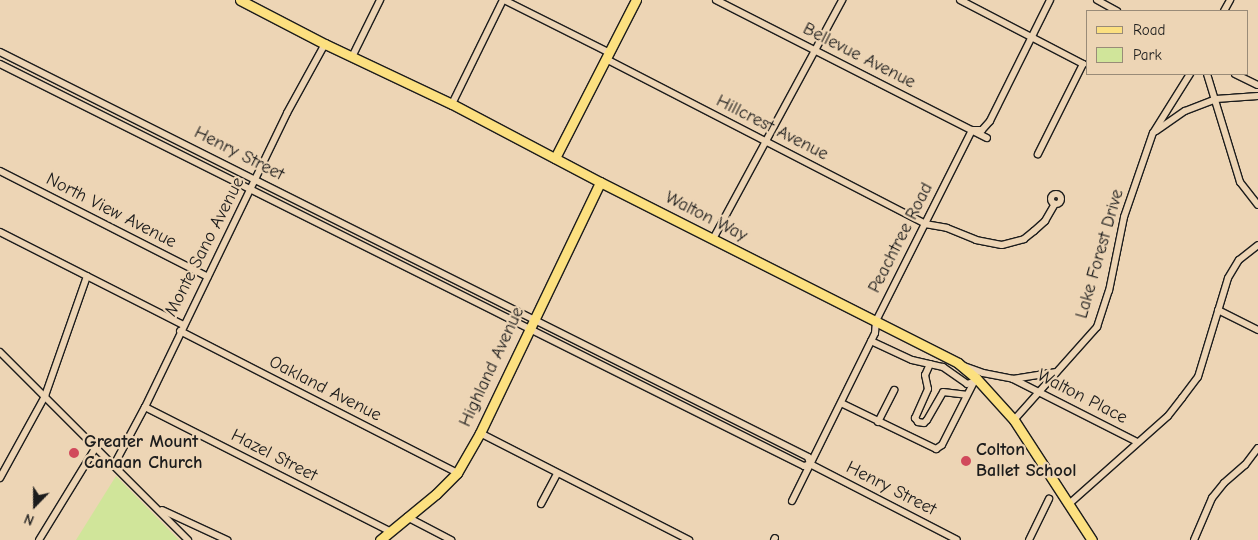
<!DOCTYPE html>
<style>
body{margin:0}
#map{position:relative;width:1258px;height:540px;overflow:hidden;background:#edd5b5;font-family:"Comic Neue",sans-serif}
div>[style]{position:absolute}
[style*='--x']{left:calc(var(--x)*1px);top:calc(var(--y)*1px);width:calc(var(--w)*1px);rotate:calc(var(--a)*1deg)}
.green>*{inset:0;background:#d0e59a}
.roads{filter:drop-shadow(1px 0 #1c1c1c) drop-shadow(-1px 0 #1c1c1c) drop-shadow(0 1px #1c1c1c) drop-shadow(0 -1px #1c1c1c)}
.minor>*{height:6px;margin:-3px;padding:0 3px;transform-origin:3px;border-radius:3px;background:#edd5b5}
.minor>.ring{margin:-3px;padding:0;box-sizing:content-box;background:none;border:6px solid #edd5b5;border-radius:50%}
.major>*{height:9px;margin:-4.5px;padding:0 4.5px;transform-origin:4.5px;border-radius:4.5px;background:#fce080}
.dots>*{width:14px;height:14px;translate:-50% -50%;box-sizing:border-box;border:2px solid #edd5b5;border-radius:50%}
span{translate:-50% -50%;white-space:nowrap;text-align:center;line-height:1.15;-webkit-text-stroke:4.5px #edd5b5;paint-order:stroke}
.street-label{font-size:18px;color:#1c1c1c}
.poi-label{font-size:18px;color:#1c1c1c;font-weight:700}
.left{translate:0 -50%;text-align:left}
.legend{position:absolute;left:1086px;top:10px;width:162px;height:65px;box-sizing:border-box;background:#edd5b5;border:1px solid #998b78;margin:0;padding:6px 9px;list-style:none;font-size:15px;color:#1c1c1c}
.legend li{display:flex;align-items:center;gap:10px;height:25px}
.legend b{width:25px;border:1px solid #998b78}
.north{position:absolute;left:10px;top:480px;width:50px;height:50px;-webkit-text-stroke:4px #edd5b5;paint-order:stroke;rotate:202deg;font-size:14px;font-weight:700;line-height:20px;text-align:center;color:#1c1c1c}
.north::after{content:'';display:block;margin:auto;width:18px;height:22px;background:#1c1c1c;clip-path:polygon(50% 0,100% 100%,50% 72%,0 100%)}
</style>
<div id="map">
<div class="green">
<i style="clip-path:polygon(116px 476px,179px 540px,76px 540px)"></i>
</div>
<div class="roads">
<div class="minor">
<i style="--x:504;--y:0;--w:116;--a:26.6"></i>
<i style="--x:716;--y:0;--w:304;--a:27"></i>
<i style="--x:960;--y:0;--w:139;--a:27.5"></i>
<i style="--x:1083;--y:64;--w:101;--a:116.6"></i>
<i style="--x:1097;--y:0;--w:23;--a:29"></i>
<i style="--x:1224;--y:11;--w:13;--a:-61"></i>
<i style="--x:0;--y:52;--w:904;--a:26.62"></i>
<i style="--x:808;--y:457;--w:7;--a:74"></i>
<i style="--x:352;--y:57;--w:64;--a:-63.8"></i>
<i style="--x:606;--y:59;--w:359;--a:27.3"></i>
<i style="--x:925;--y:224;--w:22;--a:10"></i>
<i style="--x:947;--y:228;--w:31;--a:22"></i>
<i style="--x:976;--y:240;--w:26;--a:11"></i>
<i style="--x:1002;--y:245;--w:23;--a:-15"></i>
<i style="--x:1024;--y:239;--w:13;--a:-39"></i>
<i style="--x:1034;--y:231;--w:15;--a:-42"></i>
<i style="--x:1045;--y:221;--w:20;--a:-60"></i>
<i style="--x:0;--y:64;--w:899;--a:26.57"></i>
<i style="--x:804;--y:466;--w:6;--a:-18"></i>
<i style="--x:810;--y:464;--w:165;--a:27.3"></i>
<i style="--x:1207;--y:74;--w:113;--a:73"></i>
<i style="--x:1240;--y:182;--w:29;--a:52"></i>
<i style="--x:1235;--y:74;--w:25;--a:26"></i>
<i style="--x:452;--y:104;--w:116;--a:-63.9"></i>
<i style="--x:1156;--y:131;--w:35;--a:-35"></i>
<i style="--x:1185;--y:111;--w:33;--a:-21"></i>
<i style="--x:1216;--y:99;--w:42;--a:-4.1"></i>
<i style="--x:0;--y:171;--w:233;--a:27"></i>
<i class="ring" style="left:1051px;top:194px;width:4px;height:4px"></i>
<i style="--x:0;--y:232;--w:205;--a:26.9"></i>
<i style="--x:713;--y:239;--w:272;--a:-61.6"></i>
<i style="--x:1218;--y:310;--w:45;--a:26.6"></i>
<i style="--x:180;--y:331;--w:311;--a:27.1"></i>
<i style="--x:871;--y:341;--w:45;--a:24.9"></i>
<i style="--x:912;--y:360;--w:32;--a:13"></i>
<i style="--x:943;--y:367;--w:29;--a:35"></i>
<i style="--x:967;--y:384;--w:6;--a:-18"></i>
<i style="--x:0;--y:352;--w:266;--a:45"></i>
<i style="--x:930;--y:364;--w:12;--a:114"></i>
<i style="--x:925;--y:375;--w:14;--a:78"></i>
<i style="--x:928;--y:389;--w:32;--a:114"></i>
<i style="--x:915;--y:418;--w:5;--a:53"></i>
<i style="--x:918;--y:422;--w:6;--a:9"></i>
<i style="--x:924;--y:423;--w:4;--a:-45"></i>
<i style="--x:927;--y:420;--w:32;--a:-60"></i>
<i style="--x:943;--y:392;--w:23;--a:7"></i>
<i style="--x:964;--y:366;--w:20;--a:20"></i>
<i style="--x:983;--y:373;--w:31;--a:11"></i>
<i style="--x:1013;--y:379;--w:44;--a:-9.2"></i>
<i style="--x:1013;--y:379;--w:139;--a:26.9"></i>
<i style="--x:841;--y:403;--w:106;--a:25.8"></i>
<i style="--x:936;--y:449;--w:7;--a:-34"></i>
<i style="--x:942;--y:445;--w:75;--a:-63.1"></i>
<i style="--x:145;--y:407;--w:274;--a:26.9"></i>
<i style="--x:1014;--y:420;--w:125;--a:-48.3"></i>
<i style="--x:1097;--y:327;--w:38;--a:-72"></i>
<i style="--x:1109;--y:291;--w:76;--a:-78.5"></i>
<i style="--x:1124;--y:217;--w:89;--a:-71"></i>
<i style="--x:1153;--y:133;--w:70;--a:-57.9"></i>
<i style="--x:878;--y:422;--w:36;--a:-63"></i>
<i style="--x:480;--y:433;--w:235;--a:27.1"></i>
<i style="--x:114;--y:465;--w:66;--a:-61.9"></i>
<i style="--x:145;--y:407;--w:326;--a:-64.2"></i>
<i style="--x:287;--y:113;--w:79;--a:-61.2"></i>
<i style="--x:0;--y:478;--w:94;--a:-61.2"></i>
<i style="--x:45;--y:396;--w:127;--a:-70.7"></i>
<i style="--x:792;--y:501;--w:187;--a:-63.7"></i>
<i style="--x:875;--y:333;--w:12;--a:-85"></i>
<i style="--x:876;--y:321;--w:214;--a:-63.3"></i>
<i style="--x:972;--y:130;--w:10;--a:0"></i>
<i style="--x:982;--y:130;--w:12;--a:-48"></i>
<i style="--x:990;--y:121;--w:135;--a:-63.6"></i>
<i style="--x:541;--y:504;--w:34;--a:-62"></i>
<i style="--x:1069;--y:504;--w:132;--a:-41.6"></i>
<i style="--x:1168;--y:416;--w:23;--a:-52"></i>
<i style="--x:1182;--y:398;--w:26;--a:-53"></i>
<i style="--x:1198;--y:377;--w:103;--a:-73.1"></i>
<i style="--x:1228;--y:278;--w:21;--a:-59"></i>
<i style="--x:1239;--y:260;--w:24;--a:-38"></i>
<i style="--x:162;--y:510;--w:72;--a:24.8"></i>
<i style="--x:407;--y:517;--w:50;--a:27.6"></i>
<i style="--x:39;--y:540;--w:109;--a:-58.5"></i>
<i style="--x:774;--y:540;--w:2;--a:-63"></i>
<i style="--x:1029;--y:540;--w:46;--a:-64"></i>
<i style="--x:1194;--y:540;--w:46;--a:-66.8"></i>
<i style="--x:1212;--y:498;--w:19;--a:-51"></i>
<i style="--x:1224;--y:483;--w:28;--a:-41"></i>
<i style="--x:1245;--y:465;--w:21;--a:-53"></i>
</div>
<div class="major">
<i style="--x:240;--y:0;--w:96;--a:27.4"></i>
<i style="--x:325;--y:44;--w:140;--a:25.3"></i>
<i style="--x:452;--y:104;--w:167;--a:27.8"></i>
<i style="--x:600;--y:182;--w:401;--a:26.8"></i>
<i style="--x:958;--y:363;--w:23;--a:40"></i>
<i style="--x:976;--y:378;--w:57;--a:47.9"></i>
<i style="--x:1014;--y:420;--w:143;--a:57"></i>
<i style="--x:555;--y:158;--w:178;--a:-62.9"></i>
<i style="--x:380;--y:540;--w:72;--a:-39.4"></i>
<i style="--x:436;--y:494;--w:30;--a:-45"></i>
<i style="--x:457;--y:473;--w:46;--a:-60.1"></i>
<i style="--x:480;--y:433;--w:278;--a:-64.4"></i>
</div>
</div>
<div class="dots">
<i style="left:74px;top:453px;background:#d1495b"></i>
<i style="left:966px;top:461px;background:#d1495b"></i>
</div>
<div class="street-label">
<span style="left:859px;top:56px;rotate:27deg">Bellevue Avenue</span>
<span style="left:772px;top:128px;rotate:27deg">Hillcrest Avenue</span>
<span style="left:239px;top:154px;rotate:27deg">Henry Street</span>
<span style="left:111px;top:211px;rotate:27deg">North View Avenue</span>
<span style="left:706px;top:217px;rotate:27deg">Walton Way</span>
<span style="left:901px;top:238px;rotate:-63deg">Peachtree Road</span>
<span style="left:205px;top:247px;rotate:-63deg">Monte Sano Avenue</span>
<span style="left:1100px;top:254px;rotate:-74deg">Lake Forest Drive</span>
<span style="left:492px;top:367px;rotate:-65deg">Highland Avenue</span>
<span style="left:325px;top:389px;rotate:27deg">Oakland Avenue</span>
<span style="left:1082px;top:397px;rotate:27deg">Walton Place</span>
<span style="left:274px;top:456px;rotate:27deg">Hazel Street</span>
<span style="left:891px;top:489px;rotate:27deg">Henry Street</span>
</div>
<div class="poi-label">
<span class="left" style="left:84px;top:453px">Greater Mount<br>Canaan Church</span>
<span class="left" style="left:976px;top:461px">Colton<br>Ballet School</span>
</div>
<ul class="legend">
<li><b style="height:6px;background:#fce080"></b>Road</li>
<li><b style="height:14px;background:#d0e59a"></b>Park</li>
</ul>
<div class="north">N</div>
</div>
